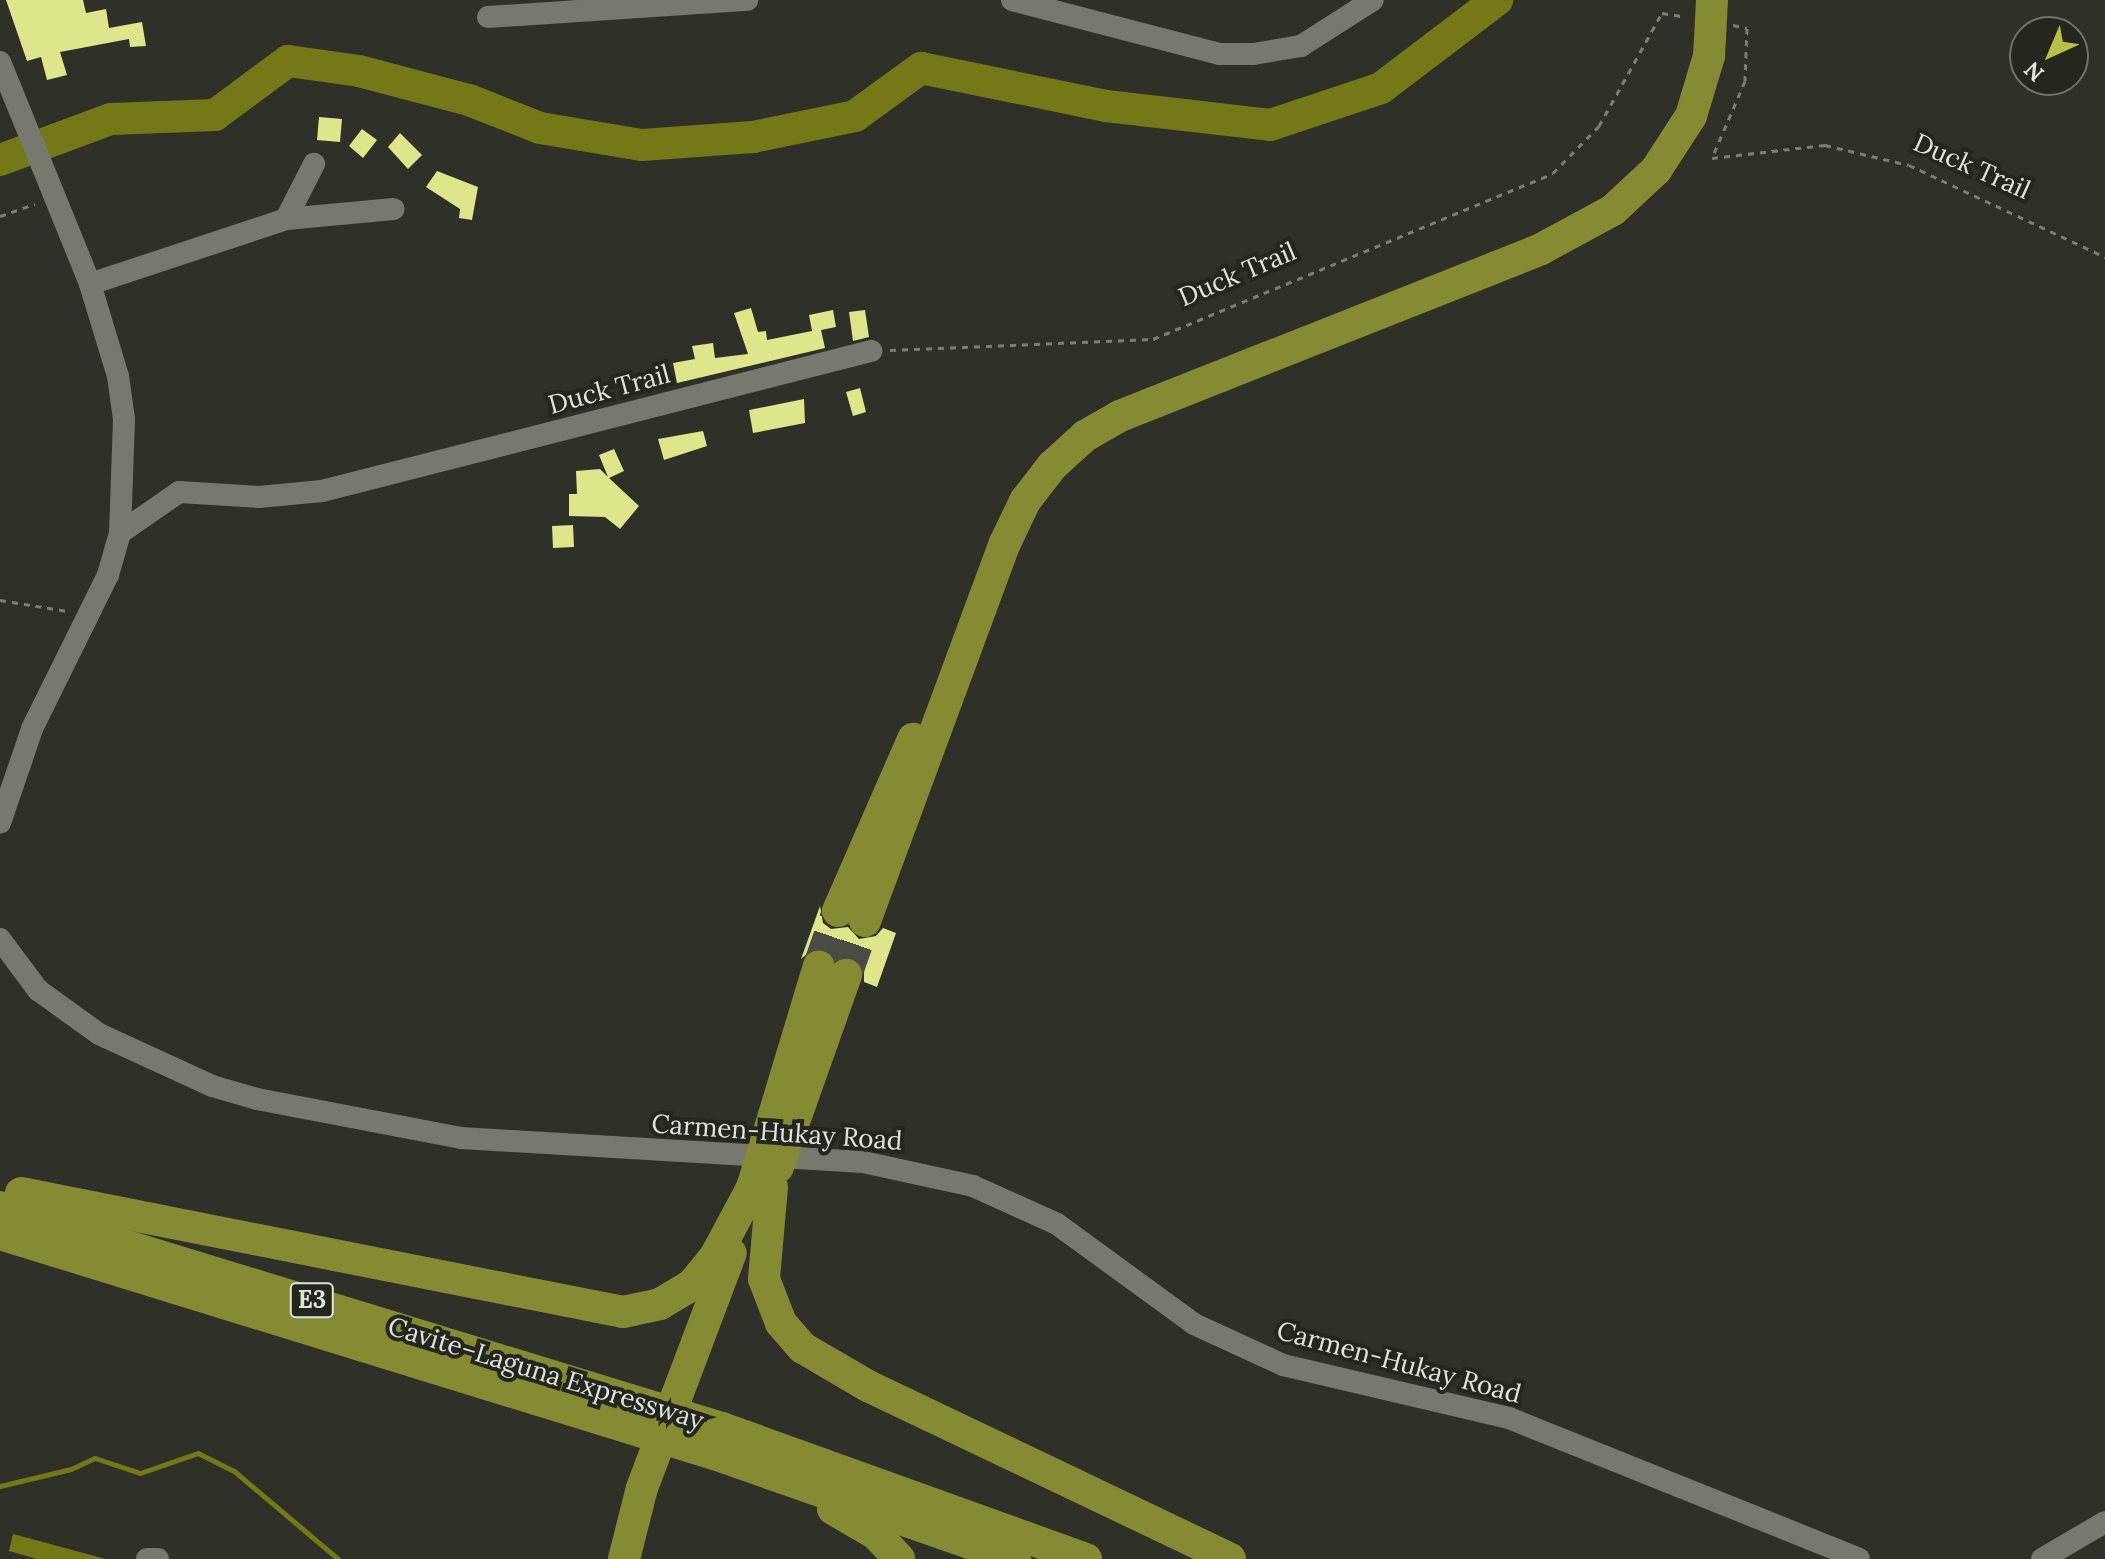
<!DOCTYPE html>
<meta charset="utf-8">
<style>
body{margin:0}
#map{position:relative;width:2105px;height:1559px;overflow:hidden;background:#2f3027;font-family:Lora,serif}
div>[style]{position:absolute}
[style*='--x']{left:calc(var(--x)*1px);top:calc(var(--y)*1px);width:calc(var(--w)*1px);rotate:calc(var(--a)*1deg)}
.water>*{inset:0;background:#727916}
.stream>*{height:5px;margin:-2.5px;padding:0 2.5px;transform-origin:2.5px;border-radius:2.5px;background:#727916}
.river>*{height:32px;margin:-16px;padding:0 16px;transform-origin:16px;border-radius:16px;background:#727916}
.building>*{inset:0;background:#dde68b}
.highway-tunnel>*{height:32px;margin-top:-16px;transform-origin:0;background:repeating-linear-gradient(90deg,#4a4b42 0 32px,transparent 0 48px)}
.path>*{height:3px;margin-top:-1.5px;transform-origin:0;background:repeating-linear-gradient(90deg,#7c7d75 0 6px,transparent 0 12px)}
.minor>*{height:22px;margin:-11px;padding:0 11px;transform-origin:11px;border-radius:11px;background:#77796f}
.highway>*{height:32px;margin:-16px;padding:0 16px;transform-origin:16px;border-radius:16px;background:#848b33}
span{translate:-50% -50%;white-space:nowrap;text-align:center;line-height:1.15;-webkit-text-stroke:8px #25261e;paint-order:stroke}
.shield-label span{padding:2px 6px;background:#25261e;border:2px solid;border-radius:6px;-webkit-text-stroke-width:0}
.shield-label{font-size:24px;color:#e2e3dd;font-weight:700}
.street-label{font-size:26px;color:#e2e3dd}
.north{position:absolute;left:2009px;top:16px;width:80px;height:80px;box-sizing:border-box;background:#25261e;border:2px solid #71726a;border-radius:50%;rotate:224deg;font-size:22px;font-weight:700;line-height:32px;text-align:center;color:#e2e3dd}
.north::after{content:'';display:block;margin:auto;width:28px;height:36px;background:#b7c147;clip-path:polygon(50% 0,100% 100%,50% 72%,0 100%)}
</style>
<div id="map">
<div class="water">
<i style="clip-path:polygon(13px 1534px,106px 1559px,37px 1559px,9px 1551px)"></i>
</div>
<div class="stream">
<i style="--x:0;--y:1486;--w:73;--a:-13.5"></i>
<i style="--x:71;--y:1469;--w:26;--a:-25"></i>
<i style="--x:95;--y:1458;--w:47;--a:18.4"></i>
<i style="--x:140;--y:1473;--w:61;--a:-19"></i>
<i style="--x:198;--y:1453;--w:40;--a:26.6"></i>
<i style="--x:234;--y:1471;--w:136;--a:40.2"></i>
</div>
<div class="river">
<i style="--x:0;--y:160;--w:118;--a:-20.3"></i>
<i style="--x:111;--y:119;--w:104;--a:-2.2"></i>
<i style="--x:215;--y:115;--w:91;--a:-36.5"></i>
<i style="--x:288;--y:61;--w:72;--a:8"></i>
<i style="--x:359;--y:71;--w:114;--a:14.8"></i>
<i style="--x:469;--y:100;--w:76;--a:21.5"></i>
<i style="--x:540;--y:128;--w:103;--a:9.5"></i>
<i style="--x:642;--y:145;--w:111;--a:-4.1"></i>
<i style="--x:753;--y:137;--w:104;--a:-11.6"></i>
<i style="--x:855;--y:116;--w:82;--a:-36"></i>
<i style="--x:921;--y:68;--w:189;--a:11.6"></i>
<i style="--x:1106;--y:106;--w:165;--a:6.6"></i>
<i style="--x:1270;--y:125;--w:117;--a:-18.4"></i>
<i style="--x:1381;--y:88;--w:146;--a:-37.2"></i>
</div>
<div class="building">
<i style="clip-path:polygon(6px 0,83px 0,86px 13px,106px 9px,109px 28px,142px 22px,146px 46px,130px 47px,129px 39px,60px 52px,67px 75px,47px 80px,41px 57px,27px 61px)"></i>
<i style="clip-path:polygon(319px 117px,342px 119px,340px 142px,317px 140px)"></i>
<i style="clip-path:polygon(362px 129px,377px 140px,363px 158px,349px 146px)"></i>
<i style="clip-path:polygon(400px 133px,422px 155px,408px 169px,388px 147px)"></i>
<i style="clip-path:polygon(437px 171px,478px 187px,472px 220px,459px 218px,460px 209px,426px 187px)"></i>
<i style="clip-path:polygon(751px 308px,758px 332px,766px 331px,767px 340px,812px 331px,809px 315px,833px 310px,836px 327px,821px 330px,825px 348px,677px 383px,673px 363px,695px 359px,692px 346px,713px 343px,715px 358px,748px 354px,734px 313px)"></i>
<i style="clip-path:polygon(865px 310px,869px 337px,853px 341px,849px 312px)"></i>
<i style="clip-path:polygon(860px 388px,866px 412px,853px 416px,846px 392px)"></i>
<i style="clip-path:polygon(804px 399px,805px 423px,753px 433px,749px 410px)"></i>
<i style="clip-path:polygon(703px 431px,707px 446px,664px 460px,658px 439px)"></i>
<i style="clip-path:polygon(614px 449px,624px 471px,609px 478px,639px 506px,620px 529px,605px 517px,569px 516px,569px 494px,577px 494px,576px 471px,600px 469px,608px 477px,599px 455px)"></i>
<i style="clip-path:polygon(573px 525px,574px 547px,553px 548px,552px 526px)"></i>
<i style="clip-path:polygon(820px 906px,823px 923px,831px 929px,848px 927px,859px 939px,876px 936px,883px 928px,896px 933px,877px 987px,864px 982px,864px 971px,853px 957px,836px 959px,825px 948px,815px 947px,801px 959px)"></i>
</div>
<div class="highway-tunnel">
<i style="--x:819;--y:966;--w:58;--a:-70.9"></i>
<i style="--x:846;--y:975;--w:57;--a:-70.6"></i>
</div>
<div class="path">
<i style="--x:1733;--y:25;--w:14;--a:12"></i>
<i style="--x:1747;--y:28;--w:53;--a:92.2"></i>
<i style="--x:1745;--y:81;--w:84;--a:113.2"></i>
<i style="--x:1712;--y:158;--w:114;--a:-6.6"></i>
<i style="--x:1825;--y:145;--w:86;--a:13.4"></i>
<i style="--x:1909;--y:165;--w:217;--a:25.1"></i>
<i style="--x:0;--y:216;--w:37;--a:-19"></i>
<i style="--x:890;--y:350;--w:263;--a:-2.4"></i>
<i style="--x:1153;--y:339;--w:433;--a:-22.5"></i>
<i style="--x:1553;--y:173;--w:66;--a:-45.6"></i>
<i style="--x:1599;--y:126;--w:129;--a:-60.9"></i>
<i style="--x:1662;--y:13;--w:24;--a:9"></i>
<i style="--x:0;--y:600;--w:68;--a:9.3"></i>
</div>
<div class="minor">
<i style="--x:1012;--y:0;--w:215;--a:14.6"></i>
<i style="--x:1220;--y:54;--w:33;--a:0"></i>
<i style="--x:1253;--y:54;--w:49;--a:-9.5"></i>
<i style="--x:1301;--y:46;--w:85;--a:-32.6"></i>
<i style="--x:488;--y:17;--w:260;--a:-3.8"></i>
<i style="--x:0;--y:62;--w:240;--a:67.9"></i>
<i style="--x:90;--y:284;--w:96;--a:73.1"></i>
<i style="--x:118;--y:376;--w:43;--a:82.1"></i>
<i style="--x:124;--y:419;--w:114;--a:92"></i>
<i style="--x:120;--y:533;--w:44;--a:105.9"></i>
<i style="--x:108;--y:575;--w:172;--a:116.3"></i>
<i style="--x:32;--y:729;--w:99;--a:108.8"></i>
<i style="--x:286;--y:219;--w:108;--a:-5.3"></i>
<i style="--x:90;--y:284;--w:206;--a:-18.3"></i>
<i style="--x:286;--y:219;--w:62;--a:-63"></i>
<i style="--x:120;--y:533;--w:72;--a:-34.8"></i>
<i style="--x:179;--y:492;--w:80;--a:3.6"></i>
<i style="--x:259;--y:497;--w:63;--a:-5.4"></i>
<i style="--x:322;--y:491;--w:567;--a:-14.31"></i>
<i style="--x:0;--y:939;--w:64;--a:53.3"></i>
<i style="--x:38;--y:990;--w:75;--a:35.8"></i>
<i style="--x:99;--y:1034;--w:124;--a:24.7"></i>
<i style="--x:212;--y:1086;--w:47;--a:16.1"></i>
<i style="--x:257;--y:1099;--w:208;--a:10.8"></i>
<i style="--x:461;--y:1138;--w:403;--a:3.4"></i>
<i style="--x:863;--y:1162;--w:113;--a:12.3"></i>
<i style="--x:973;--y:1186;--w:92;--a:24.3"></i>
<i style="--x:1057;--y:1224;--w:170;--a:36.1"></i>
<i style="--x:1194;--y:1324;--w:98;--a:24.7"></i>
<i style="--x:1283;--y:1365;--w:232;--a:13.2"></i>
<i style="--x:1509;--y:1418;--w:377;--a:21.9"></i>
<i style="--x:147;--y:1559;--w:11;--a:0"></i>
<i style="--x:2042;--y:1559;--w:73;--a:-30.4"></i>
</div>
<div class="highway">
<i style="--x:838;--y:911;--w:188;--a:-66.4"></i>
<i style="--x:865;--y:921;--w:403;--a:-69.7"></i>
<i style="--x:1005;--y:543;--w:47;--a:-64.5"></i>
<i style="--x:1025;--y:501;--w:44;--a:-52.4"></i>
<i style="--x:1052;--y:466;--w:45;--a:-42.3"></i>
<i style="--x:1085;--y:436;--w:40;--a:-29.7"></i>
<i style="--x:1120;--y:416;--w:453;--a:-21.6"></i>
<i style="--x:1541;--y:249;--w:82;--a:-28.4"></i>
<i style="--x:1613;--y:210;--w:59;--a:-42.9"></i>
<i style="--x:1656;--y:170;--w:64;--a:-57.1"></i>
<i style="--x:1691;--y:116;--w:63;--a:-73.3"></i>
<i style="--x:1709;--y:56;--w:56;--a:-86.9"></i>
<i style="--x:778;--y:1167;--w:204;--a:-70.5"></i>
<i style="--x:772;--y:1187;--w:92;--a:95"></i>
<i style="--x:764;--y:1279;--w:47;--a:68.9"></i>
<i style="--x:781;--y:1323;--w:33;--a:49"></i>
<i style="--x:803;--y:1348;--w:75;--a:30.3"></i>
<i style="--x:868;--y:1386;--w:401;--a:25.5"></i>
<i style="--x:21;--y:1193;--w:614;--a:11.18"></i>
<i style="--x:623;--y:1312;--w:38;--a:-12"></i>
<i style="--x:660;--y:1304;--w:37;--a:-31"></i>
<i style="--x:692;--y:1285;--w:38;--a:-51"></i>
<i style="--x:716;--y:1255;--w:81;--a:-61.8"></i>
<i style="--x:748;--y:1201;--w:245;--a:-73.2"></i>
<i style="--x:0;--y:1207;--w:755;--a:17.02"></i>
<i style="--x:722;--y:1428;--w:387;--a:19.8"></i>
<i style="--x:0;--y:1234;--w:747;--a:17.13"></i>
<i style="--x:714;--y:1454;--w:319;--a:19.2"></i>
<i style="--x:833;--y:1509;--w:50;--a:30.2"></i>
<i style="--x:876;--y:1534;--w:34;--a:47"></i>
<i style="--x:624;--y:1559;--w:73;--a:-75.8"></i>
<i style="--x:642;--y:1488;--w:251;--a:-69.3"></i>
</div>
<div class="shield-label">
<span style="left:312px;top:1300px">E3</span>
</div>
<div class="street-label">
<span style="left:1972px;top:166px;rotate:24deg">Duck Trail</span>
<span style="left:1237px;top:274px;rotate:-23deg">Duck Trail</span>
<span style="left:609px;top:389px;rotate:-15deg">Duck Trail</span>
<span style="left:777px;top:1132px;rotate:4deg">Carmen-Hukay Road</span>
<span style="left:1399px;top:1362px;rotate:15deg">Carmen-Hukay Road</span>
<span style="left:546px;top:1373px;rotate:17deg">Cavite–Laguna Expressway</span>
</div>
<div class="north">N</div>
</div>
